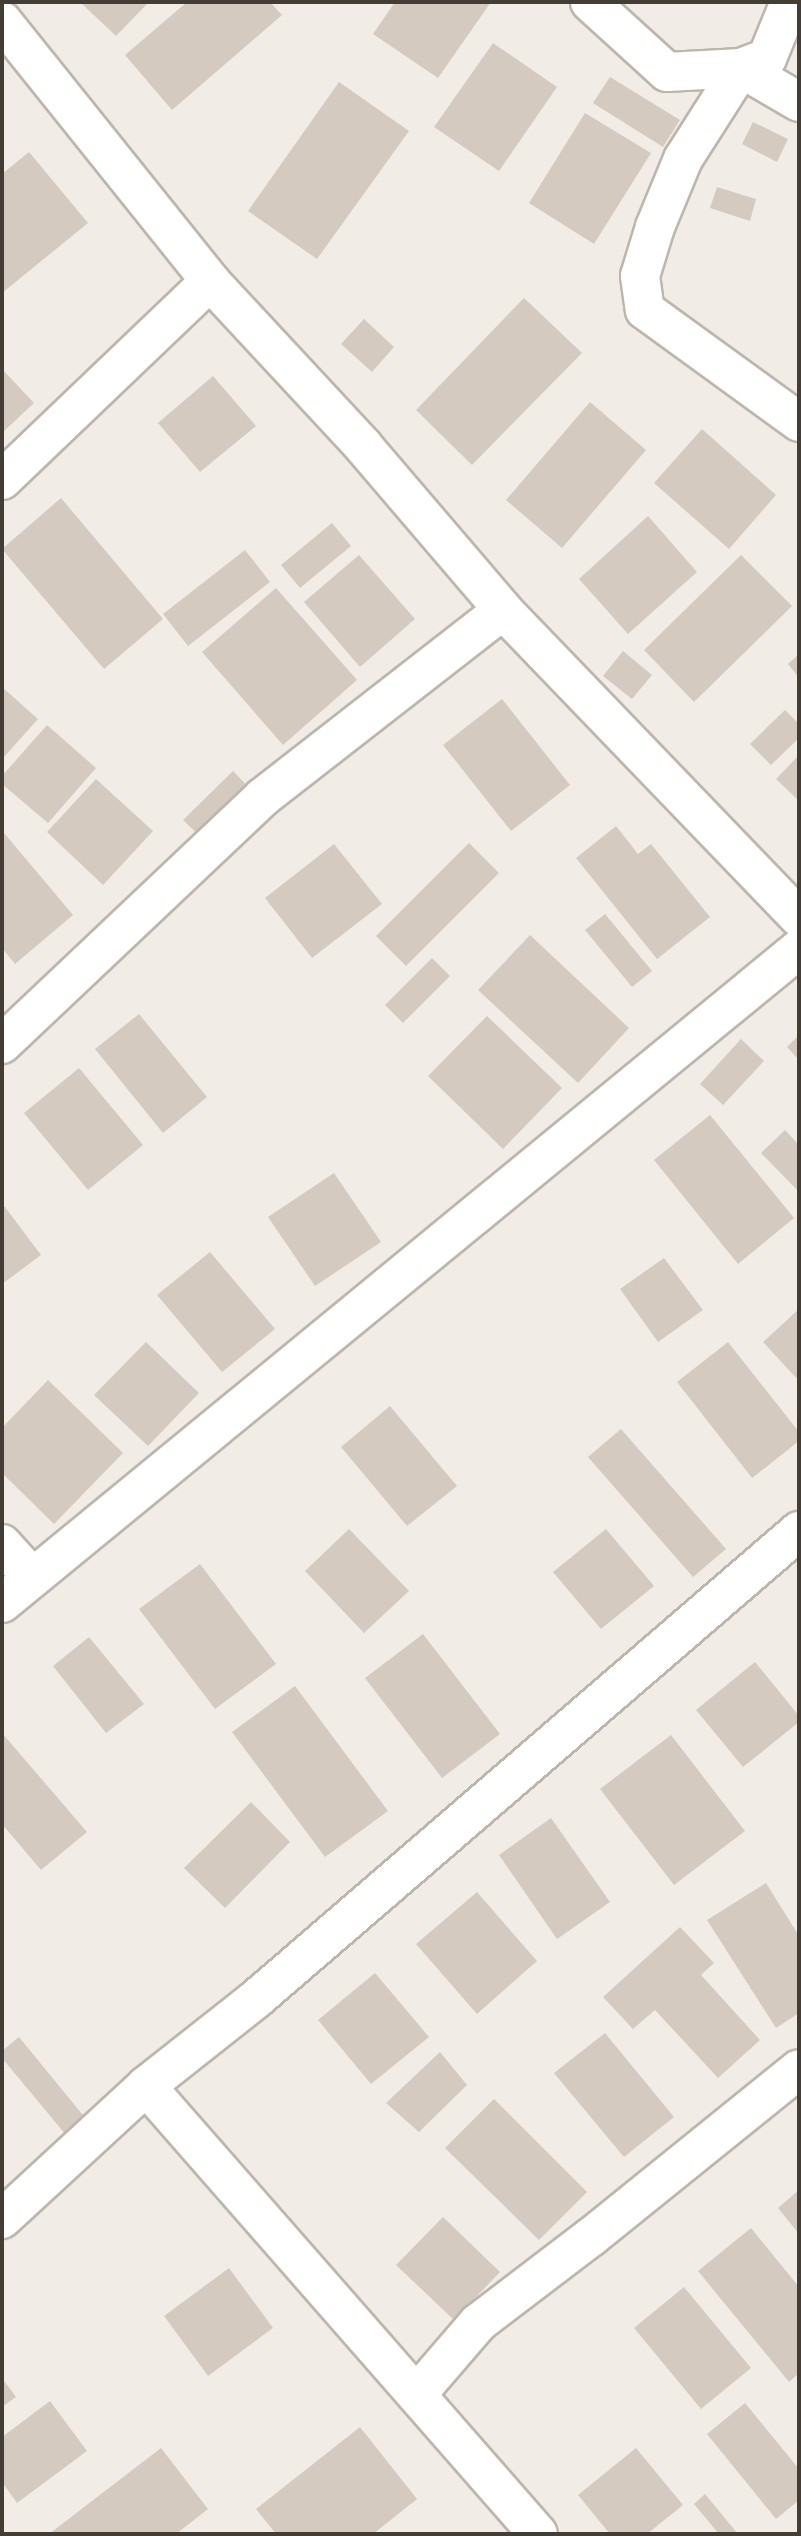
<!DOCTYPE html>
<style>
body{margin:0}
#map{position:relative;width:801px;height:2536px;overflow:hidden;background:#f1ede6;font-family:"Fira Sans Condensed",sans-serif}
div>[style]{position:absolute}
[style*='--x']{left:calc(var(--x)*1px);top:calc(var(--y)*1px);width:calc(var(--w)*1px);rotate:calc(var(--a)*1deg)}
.building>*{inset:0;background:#d4cac0}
.roads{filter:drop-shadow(2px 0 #beb6ad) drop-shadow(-2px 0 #beb6ad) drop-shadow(0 2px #beb6ad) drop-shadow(0 -2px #beb6ad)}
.minor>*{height:38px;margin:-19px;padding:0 19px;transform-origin:19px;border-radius:19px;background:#fff}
span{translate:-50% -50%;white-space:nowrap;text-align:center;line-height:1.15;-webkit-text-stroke:5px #fff;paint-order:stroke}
.frame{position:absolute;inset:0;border:4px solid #433d36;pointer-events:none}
</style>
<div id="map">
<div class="building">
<i style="clip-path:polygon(80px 2px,149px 2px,116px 36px)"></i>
<i style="clip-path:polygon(187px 2px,270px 2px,282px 15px,172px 110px,125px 55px)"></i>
<i style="clip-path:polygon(395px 2px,491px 2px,438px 78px,373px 34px)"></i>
<i style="clip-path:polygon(493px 43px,557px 87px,499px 171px,434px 127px)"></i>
<i style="clip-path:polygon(610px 77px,680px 120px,663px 147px,593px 103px)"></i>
<i style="clip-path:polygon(339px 82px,409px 131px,317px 259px,248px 211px)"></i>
<i style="clip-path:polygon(585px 113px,651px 153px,594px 244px,529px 203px)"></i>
<i style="clip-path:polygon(753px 122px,788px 139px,777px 162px,742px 144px)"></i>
<i style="clip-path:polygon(29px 152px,88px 223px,2px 293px,2px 174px)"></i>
<i style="clip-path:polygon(717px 187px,756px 199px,750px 221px,710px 208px)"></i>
<i style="clip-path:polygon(524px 298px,582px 353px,472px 465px,416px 410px)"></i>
<i style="clip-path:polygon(364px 319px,394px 347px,372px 372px,341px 344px)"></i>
<i style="clip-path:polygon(2px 369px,34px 403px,2px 433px)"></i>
<i style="clip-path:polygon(213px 376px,256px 426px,200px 472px,158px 423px)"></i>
<i style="clip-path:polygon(590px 402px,646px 450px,562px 548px,506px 500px)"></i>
<i style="clip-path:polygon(702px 429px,776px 495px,729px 549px,654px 483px)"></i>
<i style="clip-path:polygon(61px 498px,163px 619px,104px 669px,2px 549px)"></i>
<i style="clip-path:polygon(648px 516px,697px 572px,628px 634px,579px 579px)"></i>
<i style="clip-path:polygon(332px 523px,351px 546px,300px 588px,281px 565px)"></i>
<i style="clip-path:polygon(245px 550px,270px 582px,188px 646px,163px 614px)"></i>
<i style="clip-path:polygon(359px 555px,415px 619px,360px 667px,304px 602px)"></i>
<i style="clip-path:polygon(741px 555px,792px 606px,694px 702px,644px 650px)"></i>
<i style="clip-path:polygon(276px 588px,357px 680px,283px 745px,202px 652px)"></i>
<i style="clip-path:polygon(623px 651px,652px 675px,632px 699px,603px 676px)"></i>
<i style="clip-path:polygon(799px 654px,799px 678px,788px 664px)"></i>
<i style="clip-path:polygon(2px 687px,38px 719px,4px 757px,2px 755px)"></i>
<i style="clip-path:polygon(502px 699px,570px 785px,511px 831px,443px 745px)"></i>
<i style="clip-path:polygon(785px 710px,799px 724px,799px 738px,771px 765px,750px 744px)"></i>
<i style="clip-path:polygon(47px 725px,96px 768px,48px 823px,2px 784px,2px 776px)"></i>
<i style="clip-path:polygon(799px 755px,799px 801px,776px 779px)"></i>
<i style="clip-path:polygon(233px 771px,257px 796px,208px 844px,183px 820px)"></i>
<i style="clip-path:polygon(96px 779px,153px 831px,103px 885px,47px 832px)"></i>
<i style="clip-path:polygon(616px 826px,638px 854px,651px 844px,710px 917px,657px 959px,576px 858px)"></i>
<i style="clip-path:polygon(4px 833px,73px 915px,15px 964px,2px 948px)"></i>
<i style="clip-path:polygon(469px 843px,499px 873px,406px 966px,376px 936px)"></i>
<i style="clip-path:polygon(334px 844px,382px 904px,312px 958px,265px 898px)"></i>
<i style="clip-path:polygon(605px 914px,652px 971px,632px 987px,585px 930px)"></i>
<i style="clip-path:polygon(530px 935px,629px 1028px,578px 1083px,478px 990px)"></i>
<i style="clip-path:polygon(432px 958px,450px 976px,403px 1023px,385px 1005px)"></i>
<i style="clip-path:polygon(139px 1014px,207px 1097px,163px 1133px,95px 1049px)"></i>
<i style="clip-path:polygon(487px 1016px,562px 1088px,503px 1149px,428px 1076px)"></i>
<i style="clip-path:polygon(799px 1035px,799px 1060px,787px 1047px)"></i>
<i style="clip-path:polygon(741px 1039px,764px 1061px,723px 1105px,700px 1084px)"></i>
<i style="clip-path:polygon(79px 1068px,143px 1145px,88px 1190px,24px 1113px)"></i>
<i style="clip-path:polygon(710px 1115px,794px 1218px,738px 1264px,654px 1160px)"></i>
<i style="clip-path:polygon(785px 1130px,799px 1145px,799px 1192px,761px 1153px)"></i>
<i style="clip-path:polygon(334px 1173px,381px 1242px,315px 1286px,268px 1217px)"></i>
<i style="clip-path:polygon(2px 1203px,41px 1255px,2px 1284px)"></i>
<i style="clip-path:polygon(210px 1252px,275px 1329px,222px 1372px,157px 1295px)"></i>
<i style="clip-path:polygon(664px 1258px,703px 1310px,658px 1342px,620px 1289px)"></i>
<i style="clip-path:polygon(799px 1309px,799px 1381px,763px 1342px)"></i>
<i style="clip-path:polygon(146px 1342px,199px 1393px,148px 1446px,94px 1395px)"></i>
<i style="clip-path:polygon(728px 1342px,799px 1432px,799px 1441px,752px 1478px,677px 1382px)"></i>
<i style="clip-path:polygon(48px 1380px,123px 1453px,54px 1524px,2px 1473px,2px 1428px)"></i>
<i style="clip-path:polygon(390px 1406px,457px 1486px,407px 1526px,341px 1447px)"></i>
<i style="clip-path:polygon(621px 1429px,726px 1549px,693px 1577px,588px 1457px)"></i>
<i style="clip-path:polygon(349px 1529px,409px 1591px,364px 1633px,305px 1571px)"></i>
<i style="clip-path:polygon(606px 1529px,654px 1586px,601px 1629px,553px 1572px)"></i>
<i style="clip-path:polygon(200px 1564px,276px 1664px,215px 1709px,139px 1609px)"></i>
<i style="clip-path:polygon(423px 1634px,500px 1734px,442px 1778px,365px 1678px)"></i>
<i style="clip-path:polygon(89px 1637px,144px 1704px,106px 1733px,53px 1666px)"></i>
<i style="clip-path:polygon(755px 1662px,799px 1716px,799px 1722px,743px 1767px,696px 1710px)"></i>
<i style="clip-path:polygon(295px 1686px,388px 1811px,325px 1857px,232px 1732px)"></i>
<i style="clip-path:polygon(2px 1733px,87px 1832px,41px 1870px,2px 1824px)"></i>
<i style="clip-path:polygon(671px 1735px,745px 1831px,674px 1885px,600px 1789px)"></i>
<i style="clip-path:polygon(251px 1802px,290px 1842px,225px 1908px,184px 1868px)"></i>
<i style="clip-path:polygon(551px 1818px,610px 1902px,557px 1939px,499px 1855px)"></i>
<i style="clip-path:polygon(766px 1883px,799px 1936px,799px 2013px,776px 2028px,707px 1920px)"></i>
<i style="clip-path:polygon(477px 1892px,537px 1961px,477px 2014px,416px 1944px)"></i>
<i style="clip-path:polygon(680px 1927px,714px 1963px,701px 1975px,760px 2040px,718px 2078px,655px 2010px,633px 2029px,603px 1997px)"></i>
<i style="clip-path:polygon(375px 1973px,429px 2037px,371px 2084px,318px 2020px)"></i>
<i style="clip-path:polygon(605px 2033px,674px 2117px,624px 2157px,554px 2073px)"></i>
<i style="clip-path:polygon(19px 2037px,91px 2125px,71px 2141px,2px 2058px,2px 2051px)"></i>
<i style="clip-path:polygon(440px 2052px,467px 2085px,419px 2132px,386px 2103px)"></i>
<i style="clip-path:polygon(494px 2099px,587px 2192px,539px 2240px,445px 2148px)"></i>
<i style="clip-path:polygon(799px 2190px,799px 2234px,778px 2208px)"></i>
<i style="clip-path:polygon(443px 2217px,500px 2272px,454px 2320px,396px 2265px)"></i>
<i style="clip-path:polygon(751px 2228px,799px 2287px,799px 2373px,789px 2382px,698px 2271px)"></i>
<i style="clip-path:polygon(229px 2268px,273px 2328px,208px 2376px,164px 2316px)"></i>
<i style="clip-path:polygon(684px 2287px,751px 2368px,701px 2409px,634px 2328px)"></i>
<i style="clip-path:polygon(2px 2378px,16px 2397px,2px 2407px)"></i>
<i style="clip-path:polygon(50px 2401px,87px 2451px,17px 2503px,2px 2482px,2px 2437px)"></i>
<i style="clip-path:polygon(745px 2403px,799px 2469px,799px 2500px,776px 2519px,707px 2434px)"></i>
<i style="clip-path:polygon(360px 2427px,417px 2499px,373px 2534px,276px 2534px,256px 2509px)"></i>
<i style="clip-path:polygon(161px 2448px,208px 2509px,176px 2534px,49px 2534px)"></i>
<i style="clip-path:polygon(636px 2448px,683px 2505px,647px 2534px,610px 2534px,578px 2495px)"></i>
<i style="clip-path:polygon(705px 2494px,738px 2534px,719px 2534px,694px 2504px)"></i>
</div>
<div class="roads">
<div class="minor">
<i style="--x:590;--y:2;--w:104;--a:42.3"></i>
<i style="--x:667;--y:72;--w:74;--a:-3.1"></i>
<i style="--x:741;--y:68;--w:67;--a:30.4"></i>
<i style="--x:790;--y:2;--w:61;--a:112.3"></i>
<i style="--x:767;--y:58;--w:28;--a:159"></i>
<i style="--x:741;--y:68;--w:108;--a:122.5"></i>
<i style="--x:683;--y:159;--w:74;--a:112.4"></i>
<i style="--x:655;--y:227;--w:51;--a:107"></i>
<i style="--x:640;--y:276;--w:34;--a:82"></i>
<i style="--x:645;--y:310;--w:190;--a:36"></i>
<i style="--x:2;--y:21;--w:333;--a:51.3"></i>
<i style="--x:210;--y:281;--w:226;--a:47.1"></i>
<i style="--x:364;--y:447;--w:214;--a:49.5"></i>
<i style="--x:503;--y:610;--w:427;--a:46.1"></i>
<i style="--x:2;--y:480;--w:288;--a:-43.7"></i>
<i style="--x:2;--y:1044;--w:359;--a:-43.4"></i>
<i style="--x:263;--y:797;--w:304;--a:-37.9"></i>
<i style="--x:2;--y:1544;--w:43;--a:47.8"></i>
<i style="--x:2;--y:1603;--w:1031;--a:-39.37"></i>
<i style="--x:146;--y:2086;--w:595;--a:48.81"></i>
<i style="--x:2;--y:2219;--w:196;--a:-42.7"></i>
<i style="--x:146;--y:2086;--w:140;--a:-38.3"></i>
<i style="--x:256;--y:1999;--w:717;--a:-40.76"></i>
<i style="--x:417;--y:2394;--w:94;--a:-49.3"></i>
<i style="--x:478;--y:2323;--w:142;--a:-37.3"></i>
<i style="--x:591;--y:2237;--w:267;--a:-38.9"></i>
</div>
</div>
<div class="frame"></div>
</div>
